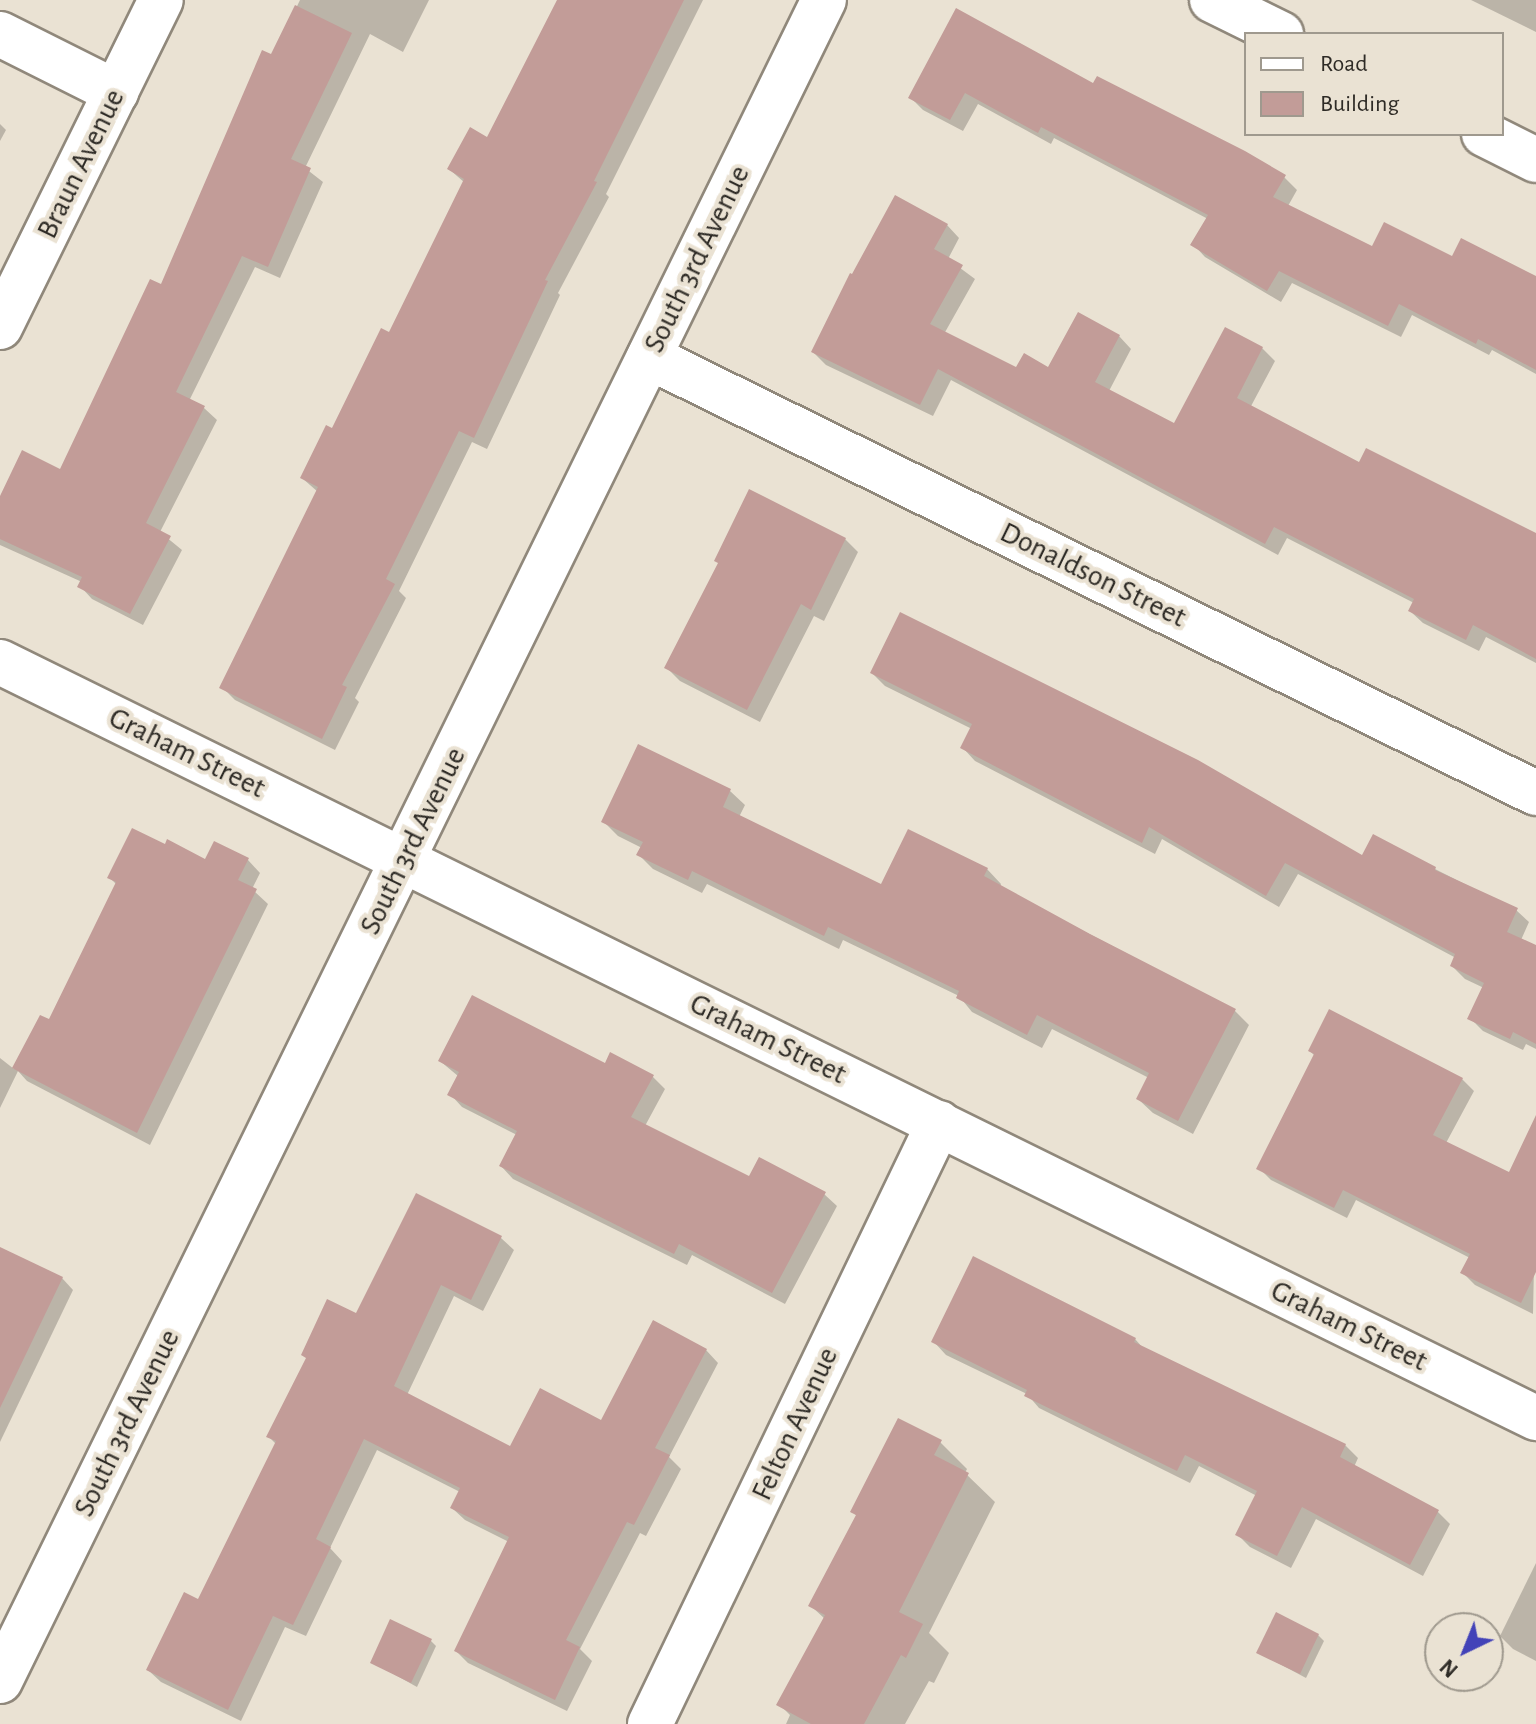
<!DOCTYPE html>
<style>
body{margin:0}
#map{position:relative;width:1536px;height:1724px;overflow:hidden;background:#eae2d3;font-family:"Alegreya Sans",sans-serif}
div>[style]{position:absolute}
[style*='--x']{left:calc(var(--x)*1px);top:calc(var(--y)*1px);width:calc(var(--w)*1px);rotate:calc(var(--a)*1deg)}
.shadow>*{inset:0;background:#0003}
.building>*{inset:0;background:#c29c98}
.roads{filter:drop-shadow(2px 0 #90887b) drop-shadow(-2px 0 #90887b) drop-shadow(0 2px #90887b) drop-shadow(0 -2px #90887b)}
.street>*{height:44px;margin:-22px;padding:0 22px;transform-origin:22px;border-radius:22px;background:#fff}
span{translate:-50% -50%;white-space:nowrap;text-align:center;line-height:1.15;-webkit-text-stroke:8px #eae2d3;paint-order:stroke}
.street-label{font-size:30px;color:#2e2b26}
.legend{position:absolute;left:1244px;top:32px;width:260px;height:104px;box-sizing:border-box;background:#eae2d3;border:2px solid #9f998e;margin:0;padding:10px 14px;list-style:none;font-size:24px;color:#2e2b26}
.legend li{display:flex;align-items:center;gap:16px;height:40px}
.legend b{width:40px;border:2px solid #9f998e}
.north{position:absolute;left:1424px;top:1612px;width:80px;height:80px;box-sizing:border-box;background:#eae2d3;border:2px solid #9f998e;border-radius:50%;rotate:223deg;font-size:22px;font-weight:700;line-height:32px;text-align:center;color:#2e2b26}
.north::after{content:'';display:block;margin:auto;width:28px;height:36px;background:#4343b8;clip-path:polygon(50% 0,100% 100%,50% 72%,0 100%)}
</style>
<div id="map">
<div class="shadow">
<i style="clip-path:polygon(300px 0,429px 0,403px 52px,370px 34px,305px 168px,323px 182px,280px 278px,255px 267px,189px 401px,204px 408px,217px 420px,160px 532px,182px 550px,143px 625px,92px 599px,80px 586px,82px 582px,0 545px,0 501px,61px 472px,162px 287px)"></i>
<i style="clip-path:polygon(559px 0,703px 0,606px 194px,609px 197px,558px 293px,560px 295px,487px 449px,472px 442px,399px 591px,406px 598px,355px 698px,359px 702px,335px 750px,235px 700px,222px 687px,318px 492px,302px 478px,390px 334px,465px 183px,449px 169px,488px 139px)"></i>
<i style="clip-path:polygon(1471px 0,1536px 0,1536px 32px)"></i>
<i style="clip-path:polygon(957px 11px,1094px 85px,1284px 177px,1297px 190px,1288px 206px,1373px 248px,1453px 259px,1536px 286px,1536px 374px,1492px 350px,1489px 355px,1412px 315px,1401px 337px,1292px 283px,1281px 302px,1205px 257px,1193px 244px,1208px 219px,1054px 138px,1051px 144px,978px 104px,963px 131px,923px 110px,910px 97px)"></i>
<i style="clip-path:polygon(0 124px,6px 130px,0 141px)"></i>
<i style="clip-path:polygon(947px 225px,959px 238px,948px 259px,975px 279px,944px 334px,1017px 370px,1049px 369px,1119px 336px,1131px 349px,1109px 391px,1175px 426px,1262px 348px,1275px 361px,1250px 408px,1536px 579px,1536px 663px,1486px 637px,1479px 651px,1423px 623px,1410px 611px,1414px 603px,1287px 538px,1278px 555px,951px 380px,933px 416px,826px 365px,813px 352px)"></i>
<i style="clip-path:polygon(845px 539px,858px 552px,824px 621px,814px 616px,760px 722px,680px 681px,667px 668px)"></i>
<i style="clip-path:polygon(872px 673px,1363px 858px,1435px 869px,1516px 910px,1529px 922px,1521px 940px,1536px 947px,1536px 1049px,1526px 1044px,1523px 1050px,1483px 1031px,1470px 1018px,1484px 988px,1465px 979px,1452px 966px,1456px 958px,1298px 874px,1279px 907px,1162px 839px,1155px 854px,975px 761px,963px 748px,972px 729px,885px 686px)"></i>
<i style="clip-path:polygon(730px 791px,745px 805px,739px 817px,882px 886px,987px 869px,1001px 884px,1000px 887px,1234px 1010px,1249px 1025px,1193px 1134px,1153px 1113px,1138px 1099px,1149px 1078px,1052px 1029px,1042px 1048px,972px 1012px,959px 996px,843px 940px,839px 949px,707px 884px,702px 893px,653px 869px,639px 855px,642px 848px,618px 836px,603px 821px)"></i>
<i style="clip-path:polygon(248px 860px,260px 873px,252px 889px,268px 904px,150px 1145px,27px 1081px,18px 1071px,0 1108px,0 1058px,14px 1069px,49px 1022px,117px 885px,109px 877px,206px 862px)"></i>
<i style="clip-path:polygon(1310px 1051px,1462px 1079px,1474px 1091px,1446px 1143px,1510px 1175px,1536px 1172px,1533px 1314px,1475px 1285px,1463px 1273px,1470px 1258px,1356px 1200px,1347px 1218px,1271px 1180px,1259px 1168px,1315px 1056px)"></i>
<i style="clip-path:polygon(440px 1061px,606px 1066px,653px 1077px,665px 1089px,645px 1126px,750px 1178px,824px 1194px,837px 1206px,785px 1304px,692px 1255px,687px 1265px,513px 1179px,501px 1166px,517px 1135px,462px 1107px,450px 1094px,458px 1076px)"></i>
<i style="clip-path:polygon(417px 1196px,501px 1238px,514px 1250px,483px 1311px,454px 1296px,407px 1395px,511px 1449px,602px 1423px,706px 1350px,718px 1363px,669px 1457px,681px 1469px,646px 1536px,640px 1533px,580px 1649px,592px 1661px,567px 1711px,468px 1663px,456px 1651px,509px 1542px,465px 1520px,452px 1508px,460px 1492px,377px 1450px,330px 1548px,342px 1561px,306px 1636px,285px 1627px,241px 1721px,161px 1682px,148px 1670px,199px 1602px,276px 1444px,269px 1437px,357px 1315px)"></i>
<i style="clip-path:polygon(0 1249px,62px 1278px,73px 1290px,0 1442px)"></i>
<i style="clip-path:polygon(1135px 1339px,1144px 1349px,1345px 1445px,1358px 1458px,1354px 1467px,1437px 1511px,1450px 1524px,1423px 1576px,1316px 1519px,1291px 1568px,1250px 1547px,1237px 1534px,1257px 1496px,1199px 1466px,1190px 1483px,1039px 1408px,1027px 1394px,946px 1355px,934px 1342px)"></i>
<i style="clip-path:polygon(940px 1442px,967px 1469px,965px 1473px,995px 1502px,929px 1633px,949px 1653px,934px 1683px,929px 1681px,905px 1724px,786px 1724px,790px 1715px,779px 1704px,825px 1619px,811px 1606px,857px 1516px,853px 1512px)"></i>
<i style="clip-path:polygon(1536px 1563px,1536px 1661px,1513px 1649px,1500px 1636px)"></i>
<i style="clip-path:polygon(1318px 1635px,1324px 1641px,1306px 1678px,1259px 1653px)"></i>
<i style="clip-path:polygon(430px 1640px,436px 1646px,417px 1687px,372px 1662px)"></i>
</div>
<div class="building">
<i style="clip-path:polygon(557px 0,684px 0,594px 181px,597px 182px,545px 280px,548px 281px,474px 438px,459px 431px,386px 579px,395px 584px,342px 685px,347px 687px,322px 739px,219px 688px,318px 487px,300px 478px,326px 425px,332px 428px,381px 328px,389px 332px,464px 179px,447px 169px,470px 127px,487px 137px)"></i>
<i style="clip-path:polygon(295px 5px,352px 33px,291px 159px,311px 168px,268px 267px,242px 256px,176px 392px,205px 406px,146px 523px,171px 536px,130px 614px,77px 587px,82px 577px,0 539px,0 496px,22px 450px,60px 469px,150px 279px,161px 284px,262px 50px,271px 54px)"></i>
<i style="clip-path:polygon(956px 8px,1093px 83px,1097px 76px,1245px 151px,1286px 175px,1273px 197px,1372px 246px,1384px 222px,1452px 256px,1461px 238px,1536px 276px,1536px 370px,1478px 339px,1476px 344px,1399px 304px,1388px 326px,1279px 271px,1267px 291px,1190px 245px,1208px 215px,1041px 127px,1038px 133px,965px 93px,950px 120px,908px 98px)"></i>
<i style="clip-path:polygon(895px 195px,948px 224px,934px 249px,963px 265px,930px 324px,1016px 367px,1024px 353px,1048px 367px,1078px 312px,1120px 335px,1095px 382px,1174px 423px,1225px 327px,1263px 347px,1237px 398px,1359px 462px,1366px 448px,1536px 533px,1536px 659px,1473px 625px,1466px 640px,1408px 611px,1414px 599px,1274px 527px,1265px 544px,938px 369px,920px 405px,811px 352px,850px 273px,852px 274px)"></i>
<i style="clip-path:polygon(749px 489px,846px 538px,811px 610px,801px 604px,747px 710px,664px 668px,718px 563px,714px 561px)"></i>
<i style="clip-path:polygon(900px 612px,1198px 760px,1362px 855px,1373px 834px,1436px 867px,1435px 870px,1518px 908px,1507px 932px,1536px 945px,1536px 1044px,1513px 1032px,1510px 1039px,1467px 1019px,1484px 983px,1450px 966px,1455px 954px,1285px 863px,1266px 896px,1149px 827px,1142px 843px,960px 748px,972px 724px,870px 673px)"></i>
<i style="clip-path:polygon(638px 744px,731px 789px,723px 807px,881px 884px,908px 829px,988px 868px,984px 876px,1090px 934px,1236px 1009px,1178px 1121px,1136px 1099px,1149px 1073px,1037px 1015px,1027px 1035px,956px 998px,959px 991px,828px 927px,824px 936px,692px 871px,688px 880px,636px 855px,643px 842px,601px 822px)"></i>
<i style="clip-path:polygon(132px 828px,165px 844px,167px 839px,205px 859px,214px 841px,249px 858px,238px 880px,257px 889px,137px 1133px,12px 1068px,40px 1015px,49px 1019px,116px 882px,107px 878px)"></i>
<i style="clip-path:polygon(472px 995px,605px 1063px,610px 1052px,654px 1075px,631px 1117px,749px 1176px,759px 1157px,826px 1192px,772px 1293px,679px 1244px,674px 1254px,499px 1166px,517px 1131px,447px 1095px,459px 1072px,438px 1061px)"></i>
<i style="clip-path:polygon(1329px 1009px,1463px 1078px,1433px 1135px,1509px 1172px,1536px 1115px,1536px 1272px,1521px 1303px,1460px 1273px,1470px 1254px,1343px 1190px,1334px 1208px,1256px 1169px,1314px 1054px,1308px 1051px)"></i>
<i style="clip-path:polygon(416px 1193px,502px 1236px,471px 1300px,441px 1285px,394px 1386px,510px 1446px,540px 1388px,601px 1420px,653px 1320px,707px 1349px,655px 1448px,670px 1455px,634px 1525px,627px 1522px,566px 1640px,580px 1647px,555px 1700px,454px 1651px,509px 1537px,450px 1508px,460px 1488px,364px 1439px,316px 1539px,331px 1547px,293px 1625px,273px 1616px,228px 1710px,146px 1670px,184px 1592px,198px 1599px,276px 1441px,266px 1437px,306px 1358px,301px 1355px,327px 1299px,356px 1313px)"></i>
<i style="clip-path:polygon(0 1247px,63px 1277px,0 1408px)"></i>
<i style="clip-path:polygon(973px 1256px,1136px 1338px,1134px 1342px,1346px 1444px,1340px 1457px,1439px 1510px,1410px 1565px,1302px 1507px,1277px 1556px,1235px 1535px,1257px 1491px,1185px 1455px,1177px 1471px,1024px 1396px,1027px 1390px,931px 1342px)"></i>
<i style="clip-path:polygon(898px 1418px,942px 1440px,934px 1455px,969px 1473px,899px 1612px,923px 1624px,906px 1658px,901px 1655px,864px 1724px,811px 1724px,776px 1705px,825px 1615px,808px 1606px,856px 1515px,850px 1512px)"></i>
<i style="clip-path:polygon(1276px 1612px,1319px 1634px,1300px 1674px,1256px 1653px)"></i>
<i style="clip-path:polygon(390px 1619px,432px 1639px,411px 1683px,370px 1663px)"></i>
</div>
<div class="roads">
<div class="street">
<i style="--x:1212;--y:0;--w:77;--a:26.2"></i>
<i style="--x:0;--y:34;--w:130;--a:26.6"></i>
<i style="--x:1484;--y:134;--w:58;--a:26.6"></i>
<i style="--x:0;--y:327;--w:364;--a:-63.8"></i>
<i style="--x:649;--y:357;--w:988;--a:26.18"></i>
<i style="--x:0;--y:662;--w:1712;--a:26.21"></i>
<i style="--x:0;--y:1681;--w:1872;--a:-63.89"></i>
<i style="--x:650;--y:1724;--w:667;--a:-64.32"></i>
</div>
</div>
<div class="street-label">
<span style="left:81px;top:164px;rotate:-64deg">Braun Avenue</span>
<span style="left:697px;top:259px;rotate:-64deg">South 3rd Avenue</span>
<span style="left:1093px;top:575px;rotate:26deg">Donaldson Street</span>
<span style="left:187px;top:753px;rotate:26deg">Graham Street</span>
<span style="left:413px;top:841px;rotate:-64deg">South 3rd Avenue</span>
<span style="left:768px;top:1039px;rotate:26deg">Graham Street</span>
<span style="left:1349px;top:1326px;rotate:26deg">Graham Street</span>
<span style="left:127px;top:1423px;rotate:-64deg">South 3rd Avenue</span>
<span style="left:795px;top:1424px;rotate:-65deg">Felton Avenue</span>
</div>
<ul class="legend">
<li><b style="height:10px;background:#fff"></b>Road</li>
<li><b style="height:22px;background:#c29c98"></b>Building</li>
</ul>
<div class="north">N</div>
</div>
